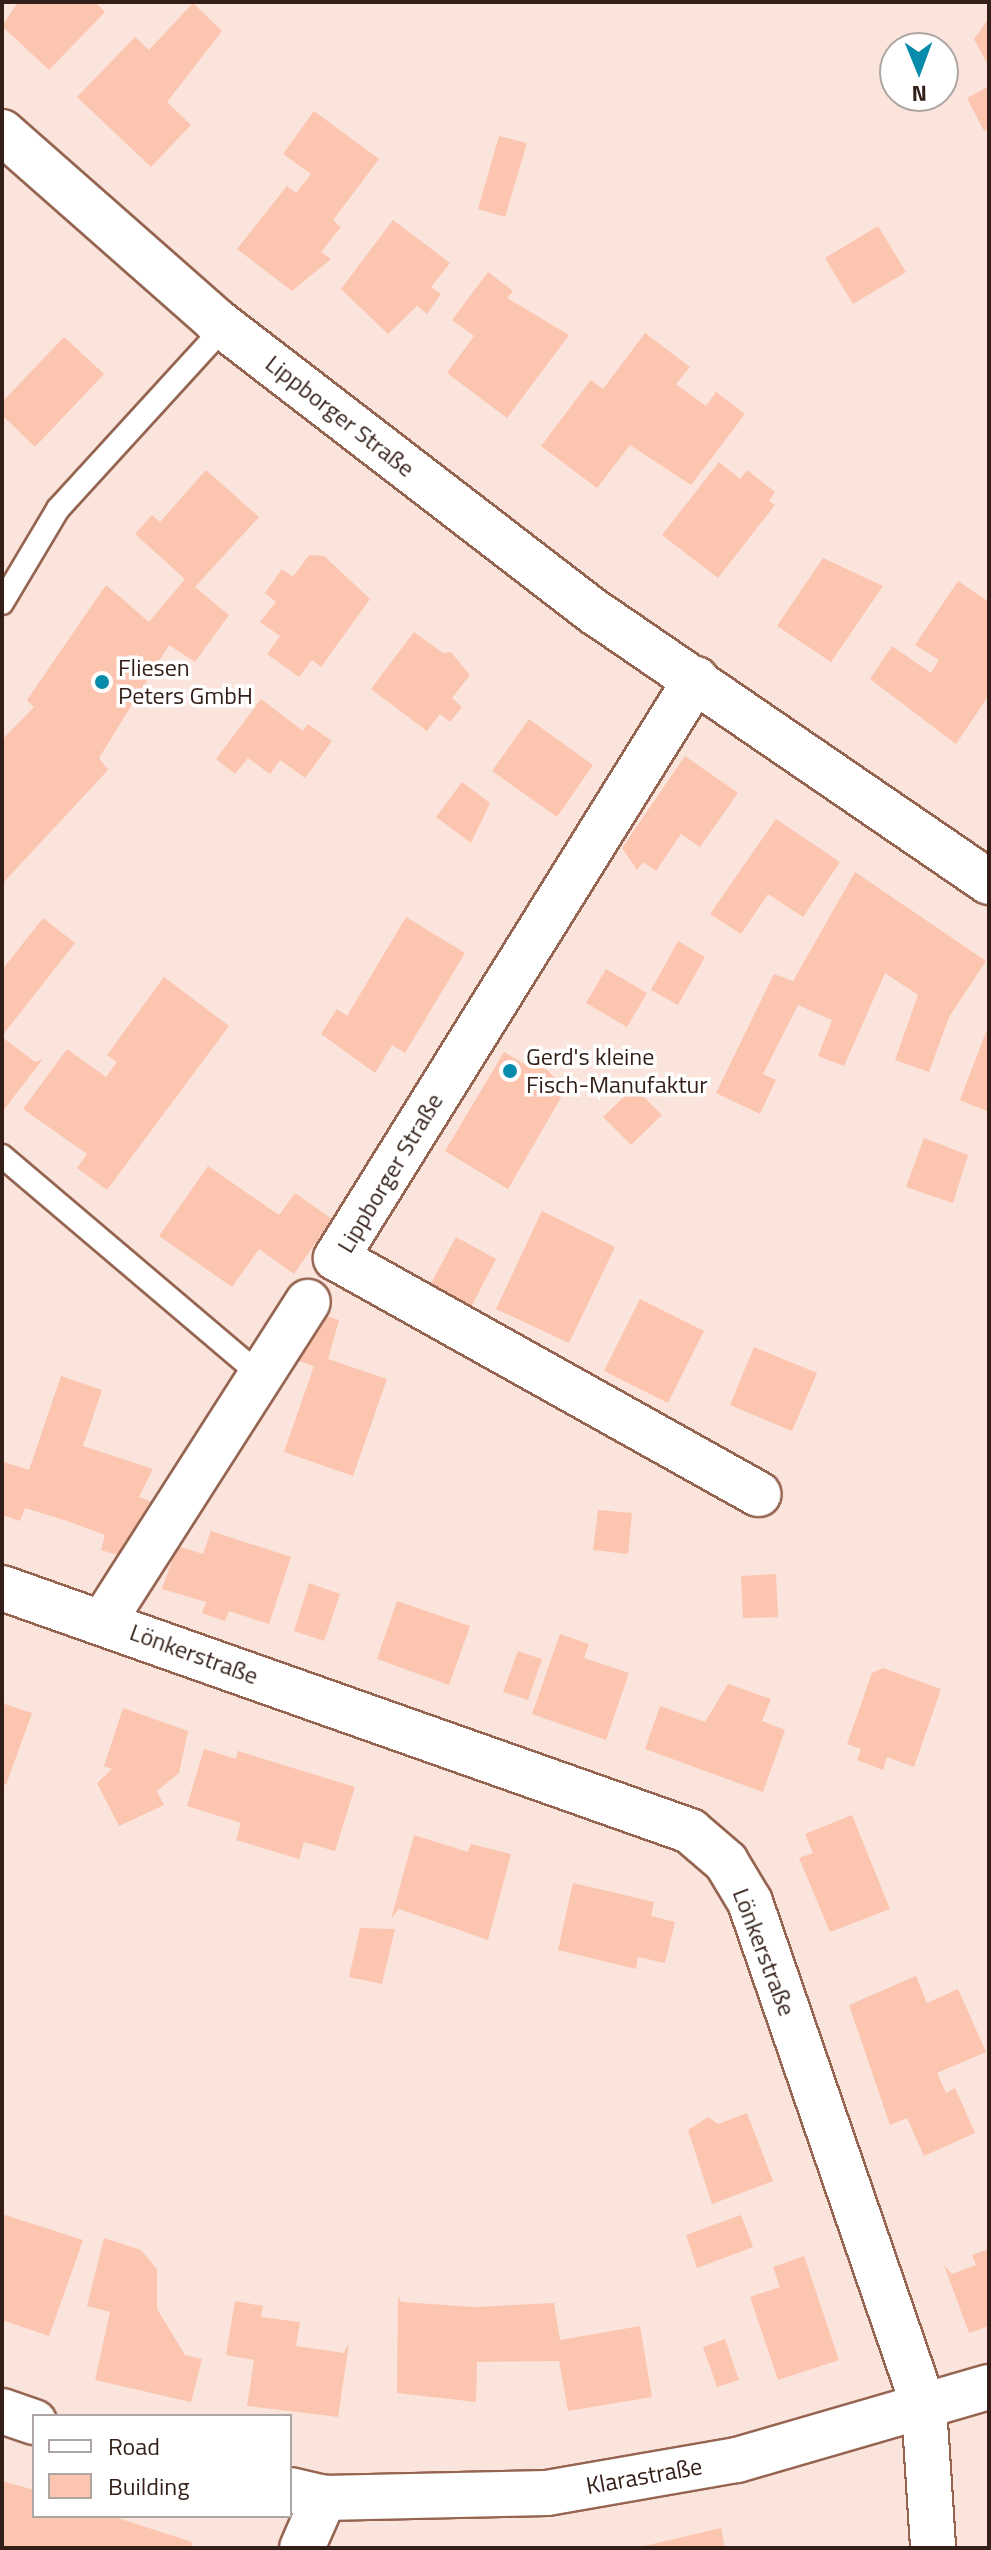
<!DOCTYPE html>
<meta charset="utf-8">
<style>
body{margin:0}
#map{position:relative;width:991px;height:2550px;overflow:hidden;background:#fbe4db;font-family:"Titillium Web",sans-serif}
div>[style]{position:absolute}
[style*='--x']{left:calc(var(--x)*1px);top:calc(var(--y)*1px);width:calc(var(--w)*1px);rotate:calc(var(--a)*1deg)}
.building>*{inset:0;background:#fcc5b0}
.roads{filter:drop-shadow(2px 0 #966552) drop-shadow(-2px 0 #966552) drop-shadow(0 2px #966552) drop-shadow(0 -2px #966552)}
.service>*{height:22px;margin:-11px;padding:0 11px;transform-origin:11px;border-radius:11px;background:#fff}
.minor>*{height:44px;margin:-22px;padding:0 22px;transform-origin:22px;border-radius:22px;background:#fff}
.secondary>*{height:44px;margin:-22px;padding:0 22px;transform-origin:22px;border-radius:22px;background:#fff}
.dots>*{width:22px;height:22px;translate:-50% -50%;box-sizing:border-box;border:4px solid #fff;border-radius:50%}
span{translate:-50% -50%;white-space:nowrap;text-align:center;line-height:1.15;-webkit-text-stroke:7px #fff;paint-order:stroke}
.street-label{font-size:24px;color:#331f17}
.poi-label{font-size:24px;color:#331f17}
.left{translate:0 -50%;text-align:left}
.frame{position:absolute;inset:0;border:4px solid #331f17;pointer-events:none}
.legend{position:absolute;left:32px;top:2414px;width:260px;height:104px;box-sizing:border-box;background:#fff;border:2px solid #ada5a2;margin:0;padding:10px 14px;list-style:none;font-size:24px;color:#331f17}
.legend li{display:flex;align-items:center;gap:16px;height:40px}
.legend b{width:40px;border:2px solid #ada5a2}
.north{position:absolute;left:879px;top:32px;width:80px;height:80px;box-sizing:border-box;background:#fff;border:2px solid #ada5a2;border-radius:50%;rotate:179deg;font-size:22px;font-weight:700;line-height:32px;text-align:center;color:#331f17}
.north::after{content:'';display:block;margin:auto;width:28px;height:36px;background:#098bac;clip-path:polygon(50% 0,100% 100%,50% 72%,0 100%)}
</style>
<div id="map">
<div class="building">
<i style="clip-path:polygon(18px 2px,95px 2px,105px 12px,49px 70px,2px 26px)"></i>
<i style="clip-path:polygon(193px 3px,222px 31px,167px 102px,191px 125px,151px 167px,77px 97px,135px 37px,149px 50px)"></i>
<i style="clip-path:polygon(989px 18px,989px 67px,974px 39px)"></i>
<i style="clip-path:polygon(989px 86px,989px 128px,984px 131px,967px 98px)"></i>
<i style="clip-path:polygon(314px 111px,379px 159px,333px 220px,341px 227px,321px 252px,331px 259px,292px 291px,237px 249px,287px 186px,296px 193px,311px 174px,283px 154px)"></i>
<i style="clip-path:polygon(499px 136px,527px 143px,505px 217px,478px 209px)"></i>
<i style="clip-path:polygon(393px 220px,450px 263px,431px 287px,441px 294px,427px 314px,417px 306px,388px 334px,341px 289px)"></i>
<i style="clip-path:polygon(878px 226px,906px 272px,853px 304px,825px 258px)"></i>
<i style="clip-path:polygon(488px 272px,513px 291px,507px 298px,569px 335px,507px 418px,447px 373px,474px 336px,452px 320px)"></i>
<i style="clip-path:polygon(645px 333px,690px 367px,676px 384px,706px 406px,716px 392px,745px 414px,691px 485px,630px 445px,597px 488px,541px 446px,591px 380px,603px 389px)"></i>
<i style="clip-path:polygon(64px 337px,104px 374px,35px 447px,2px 415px,2px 402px)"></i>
<i style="clip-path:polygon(719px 462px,740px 479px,747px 470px,775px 492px,769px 501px,775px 505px,718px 578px,662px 535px)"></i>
<i style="clip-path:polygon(206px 470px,259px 517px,195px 587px,229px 615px,195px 662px,169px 645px,99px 758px,108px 770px,2px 884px,2px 740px,34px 707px,27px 700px,106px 585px,149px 622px,185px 579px,135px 534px,152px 515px,160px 522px)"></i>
<i style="clip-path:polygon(309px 555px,324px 556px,370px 599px,321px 667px,312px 660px,299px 677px,267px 654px,280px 636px,260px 622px,276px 602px,265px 593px,282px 569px,293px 577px)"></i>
<i style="clip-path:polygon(823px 558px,883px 586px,831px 662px,777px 626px)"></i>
<i style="clip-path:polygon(958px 581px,989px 602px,989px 695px,956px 744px,870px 679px,892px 646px,931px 673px,939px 660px,915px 645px)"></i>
<i style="clip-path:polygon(414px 632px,443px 653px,451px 652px,470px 675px,452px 698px,462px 707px,450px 722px,440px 714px,427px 731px,371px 689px)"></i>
<i style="clip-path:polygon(261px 699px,303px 731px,308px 724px,332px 741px,305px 778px,280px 760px,270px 774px,248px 758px,235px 774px,216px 759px)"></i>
<i style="clip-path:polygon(529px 719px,593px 765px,557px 817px,492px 771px)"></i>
<i style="clip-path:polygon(685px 756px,738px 793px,700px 847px,681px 834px,656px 871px,643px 862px,637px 870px,622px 848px)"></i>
<i style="clip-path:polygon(462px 782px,490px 803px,471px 843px,436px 817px)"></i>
<i style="clip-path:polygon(776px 819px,840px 862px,803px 917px,768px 894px,741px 934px,710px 914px)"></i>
<i style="clip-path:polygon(855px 872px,986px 961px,949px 1017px,929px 1072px,895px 1060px,918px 995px,885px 973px,844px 1066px,818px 1056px,832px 1020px,798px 1005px,763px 1074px,776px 1080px,760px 1114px,716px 1093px,774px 974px,793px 981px)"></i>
<i style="clip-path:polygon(406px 917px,465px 953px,405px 1053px,392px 1045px,375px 1073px,321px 1034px,337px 1009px,347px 1016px)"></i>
<i style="clip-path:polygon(43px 918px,75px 943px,2px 1036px,2px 970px)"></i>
<i style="clip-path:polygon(678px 941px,705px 957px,678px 1005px,651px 990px)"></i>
<i style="clip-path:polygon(606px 969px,647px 993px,627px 1027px,586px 1003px)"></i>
<i style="clip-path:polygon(164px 977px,229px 1026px,107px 1190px,77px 1168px,87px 1154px,23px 1109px,67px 1049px,106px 1077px,117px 1062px,107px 1055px)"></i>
<i style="clip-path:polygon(989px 1024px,989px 1112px,960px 1100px)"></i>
<i style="clip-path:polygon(2px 1037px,35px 1062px,43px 1059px,2px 1112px)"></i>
<i style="clip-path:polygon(504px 1052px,531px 1068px,542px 1065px,566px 1089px,508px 1189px,445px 1151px)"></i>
<i style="clip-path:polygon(634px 1087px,662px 1115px,631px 1145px,603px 1117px)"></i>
<i style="clip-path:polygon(924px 1138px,968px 1155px,953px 1203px,906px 1187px)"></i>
<i style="clip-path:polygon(208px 1166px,279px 1215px,295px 1193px,332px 1219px,294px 1274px,259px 1249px,232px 1287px,159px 1236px)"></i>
<i style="clip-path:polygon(542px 1211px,615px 1247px,569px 1343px,496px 1309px)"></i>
<i style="clip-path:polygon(456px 1237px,496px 1259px,470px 1309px,429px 1287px)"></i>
<i style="clip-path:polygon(640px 1299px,704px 1331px,668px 1403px,604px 1371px)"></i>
<i style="clip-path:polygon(315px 1312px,339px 1320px,328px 1359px,387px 1379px,353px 1476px,284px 1452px,314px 1366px,288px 1357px)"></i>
<i style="clip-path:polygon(754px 1347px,817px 1373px,792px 1431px,730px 1405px)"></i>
<i style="clip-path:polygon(61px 1376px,102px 1390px,83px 1446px,153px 1469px,139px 1497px,160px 1505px,127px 1558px,101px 1550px,105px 1535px,67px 1521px,25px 1508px,20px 1521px,2px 1515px,4px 1462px,29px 1470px)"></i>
<i style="clip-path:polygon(598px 1510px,632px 1513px,628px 1554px,593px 1550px)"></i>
<i style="clip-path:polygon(211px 1531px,291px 1557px,269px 1624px,229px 1611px,225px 1621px,202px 1613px,206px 1602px,162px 1589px,177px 1546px,203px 1554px)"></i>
<i style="clip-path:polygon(776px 1574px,778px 1617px,743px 1618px,741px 1576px)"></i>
<i style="clip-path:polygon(309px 1583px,340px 1594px,324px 1641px,294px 1631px)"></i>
<i style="clip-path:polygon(397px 1601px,470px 1626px,449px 1685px,377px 1659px)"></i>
<i style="clip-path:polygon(560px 1634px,589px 1644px,584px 1658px,629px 1673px,606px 1740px,532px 1714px)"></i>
<i style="clip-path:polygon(518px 1651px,542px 1659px,528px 1700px,503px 1692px)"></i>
<i style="clip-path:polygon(883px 1668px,941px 1689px,914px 1767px,887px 1757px,883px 1770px,857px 1760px,861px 1749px,847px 1744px,872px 1673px)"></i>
<i style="clip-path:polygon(728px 1684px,771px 1699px,762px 1721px,785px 1730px,763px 1792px,645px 1749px,660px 1706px,705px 1722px)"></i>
<i style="clip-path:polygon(2px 1703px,32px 1713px,6px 1785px,2px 1783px)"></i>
<i style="clip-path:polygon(123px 1708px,188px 1731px,179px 1773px,157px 1791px,164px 1805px,119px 1826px,97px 1783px,112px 1769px,104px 1766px)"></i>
<i style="clip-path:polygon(204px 1749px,236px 1759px,238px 1751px,355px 1787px,335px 1851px,304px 1842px,299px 1859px,236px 1840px,241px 1823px,187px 1806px)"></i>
<i style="clip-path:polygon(852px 1815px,890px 1909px,830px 1932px,799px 1858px,813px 1853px,805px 1834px)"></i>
<i style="clip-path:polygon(414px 1835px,468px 1852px,471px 1844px,511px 1854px,488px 1940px,399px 1909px,391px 1919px)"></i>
<i style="clip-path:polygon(573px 1883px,654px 1902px,651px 1916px,675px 1922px,665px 1963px,638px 1957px,636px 1969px,558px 1950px)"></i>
<i style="clip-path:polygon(360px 1928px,395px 1929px,382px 1984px,349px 1977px)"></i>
<i style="clip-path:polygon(916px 1976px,927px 2003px,958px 1989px,986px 2052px,937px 2073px,946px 2093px,955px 2088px,975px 2133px,924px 2156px,907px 2118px,890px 2125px,849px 2005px)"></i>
<i style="clip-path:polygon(747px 2113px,773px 2181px,712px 2204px,688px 2130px,708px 2117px,718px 2124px)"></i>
<i style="clip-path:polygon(2px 2214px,83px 2240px,49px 2336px,2px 2320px)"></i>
<i style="clip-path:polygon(741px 2215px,753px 2247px,697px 2268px,686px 2235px)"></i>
<i style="clip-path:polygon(104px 2238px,141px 2250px,157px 2269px,157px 2309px,185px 2355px,202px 2359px,191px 2402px,95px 2380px,110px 2312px,87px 2306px)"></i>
<i style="clip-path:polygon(989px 2249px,989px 2326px,969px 2333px,944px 2265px,952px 2274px,976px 2265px,972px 2255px)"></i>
<i style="clip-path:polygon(804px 2256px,839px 2360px,778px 2380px,750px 2297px,780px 2287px,773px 2267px)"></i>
<i style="clip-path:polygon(398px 2296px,401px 2302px,475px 2307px,554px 2303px,560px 2340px,640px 2326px,652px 2397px,568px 2411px,559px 2361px,477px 2362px,476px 2402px,397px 2393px)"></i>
<i style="clip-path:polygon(235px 2301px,263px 2306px,261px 2317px,300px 2322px,296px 2346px,344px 2353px,349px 2343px,338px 2417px,247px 2406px,254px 2360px,226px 2355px)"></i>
<i style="clip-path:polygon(725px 2339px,739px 2380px,717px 2387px,703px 2347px)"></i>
<i style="clip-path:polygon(2px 2481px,34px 2490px,34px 2516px,112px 2516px,192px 2542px,191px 2548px,2px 2548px)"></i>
<i style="clip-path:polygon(721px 2528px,725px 2548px,640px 2548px,640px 2547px)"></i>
</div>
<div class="roads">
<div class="service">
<i style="--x:2;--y:603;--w:109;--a:-59.2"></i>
<i style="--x:58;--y:509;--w:246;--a:-47.6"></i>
<i style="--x:2;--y:1156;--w:340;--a:40.3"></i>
</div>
<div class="minor">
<i style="--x:696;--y:679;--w:682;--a:121.87"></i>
<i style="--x:336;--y:1258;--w:484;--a:29.2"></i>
<i style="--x:2;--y:1588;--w:730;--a:19.45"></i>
<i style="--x:690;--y:1831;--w:48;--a:40.7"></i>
<i style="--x:726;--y:1862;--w:47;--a:59"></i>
<i style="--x:750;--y:1902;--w:534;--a:70.99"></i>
<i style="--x:924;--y:2407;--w:141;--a:86.3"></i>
<i style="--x:103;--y:1622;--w:380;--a:-57.4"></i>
<i style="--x:2;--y:2411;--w:34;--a:19"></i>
<i style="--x:290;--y:2490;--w:35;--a:13"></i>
<i style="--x:324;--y:2498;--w:223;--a:-1.3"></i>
<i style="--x:547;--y:2493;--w:193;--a:-9.9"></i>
<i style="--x:737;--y:2460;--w:262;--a:-16.2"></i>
<i style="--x:302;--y:2548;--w:55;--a:-66.3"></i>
</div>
<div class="secondary">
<i style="--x:2;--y:132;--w:284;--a:41.4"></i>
<i style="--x:215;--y:320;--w:481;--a:37.6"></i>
<i style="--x:596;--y:613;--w:476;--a:34.4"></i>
</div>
</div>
<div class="dots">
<i style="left:102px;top:682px;background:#098bac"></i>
<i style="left:510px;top:1071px;background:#098bac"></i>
</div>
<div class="street-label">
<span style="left:340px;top:416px;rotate:38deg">Lippborger Straße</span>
<span style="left:390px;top:1173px;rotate:-59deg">Lippborger Straße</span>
<span style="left:194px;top:1654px;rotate:20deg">Lönkerstraße</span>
<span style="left:764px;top:1952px;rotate:69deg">Lönkerstraße</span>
<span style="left:644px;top:2476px;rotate:-10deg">Klarastraße</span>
</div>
<div class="poi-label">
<span class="left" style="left:118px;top:682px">Fliesen<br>Peters GmbH</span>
<span class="left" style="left:526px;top:1071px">Gerd's kleine<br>Fisch-Manufaktur</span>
</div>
<div class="frame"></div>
<ul class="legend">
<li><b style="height:10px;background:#fff"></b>Road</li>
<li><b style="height:22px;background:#fcc5b0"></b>Building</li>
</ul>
<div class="north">N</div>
</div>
